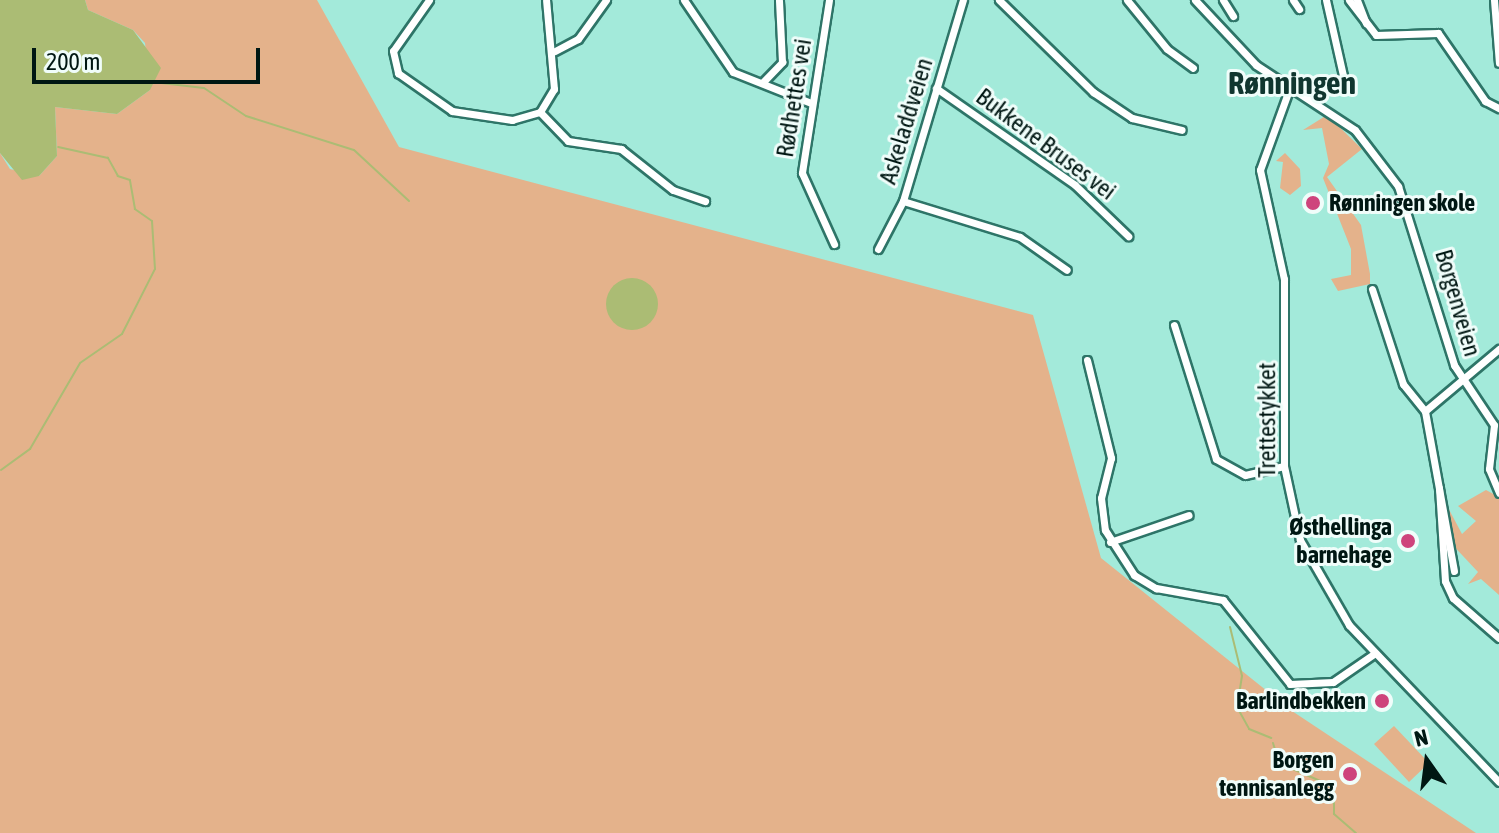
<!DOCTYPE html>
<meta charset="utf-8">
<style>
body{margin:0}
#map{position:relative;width:1499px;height:833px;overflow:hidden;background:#a3eada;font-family:"Asap Condensed",sans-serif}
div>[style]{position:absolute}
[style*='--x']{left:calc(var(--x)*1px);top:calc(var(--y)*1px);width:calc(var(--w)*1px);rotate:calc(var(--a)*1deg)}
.green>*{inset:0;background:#e4b28b}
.water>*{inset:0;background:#abbc74}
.round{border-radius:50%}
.stream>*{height:2px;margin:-1px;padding:0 1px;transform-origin:1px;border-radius:1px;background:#abbc74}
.roads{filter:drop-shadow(2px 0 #2e7568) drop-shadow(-2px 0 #2e7568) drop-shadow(0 2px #2e7568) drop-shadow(0 -2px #2e7568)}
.minor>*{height:7px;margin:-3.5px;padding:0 3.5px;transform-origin:3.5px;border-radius:3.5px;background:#fff}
.dots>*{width:22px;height:22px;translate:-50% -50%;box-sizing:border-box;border:4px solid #f0fdfa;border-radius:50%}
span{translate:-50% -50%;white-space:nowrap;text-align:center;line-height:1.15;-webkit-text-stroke:6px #f0fdfa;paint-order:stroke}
.street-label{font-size:24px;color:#001713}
.poi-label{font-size:24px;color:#001713;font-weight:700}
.left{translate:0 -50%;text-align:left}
.right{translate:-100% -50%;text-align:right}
.district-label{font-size:32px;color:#10362f;font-weight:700}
.north{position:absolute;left:1387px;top:721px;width:80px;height:80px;-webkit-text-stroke:6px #f0fdfa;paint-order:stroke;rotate:346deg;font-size:22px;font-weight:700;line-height:32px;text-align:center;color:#001713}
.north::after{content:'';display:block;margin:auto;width:28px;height:36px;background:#001713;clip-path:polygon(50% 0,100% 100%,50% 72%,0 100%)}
.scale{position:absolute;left:32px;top:48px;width:228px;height:36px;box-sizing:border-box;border:4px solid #001713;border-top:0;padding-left:10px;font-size:24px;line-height:28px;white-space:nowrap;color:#001713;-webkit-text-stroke:6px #f0fdfa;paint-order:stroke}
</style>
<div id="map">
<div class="green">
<i style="clip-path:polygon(85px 0,317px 0,399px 147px,1033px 315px,1101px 558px,1292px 711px,1476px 833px,0 833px,0 153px,10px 169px,39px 176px,57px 156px,55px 107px,117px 114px,150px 90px,145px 43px,133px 30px,88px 10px)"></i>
<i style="clip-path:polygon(1327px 115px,1362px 149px,1327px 177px,1361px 225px,1370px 274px,1370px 284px,1338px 291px,1331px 279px,1351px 275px,1351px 249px,1323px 178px,1329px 164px,1322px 128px,1303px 130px)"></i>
<i style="clip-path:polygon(1285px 153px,1300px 169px,1301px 186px,1290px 195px,1280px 188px,1283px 162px,1276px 161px)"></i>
<i style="clip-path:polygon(1486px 490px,1499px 497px,1499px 595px,1481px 579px,1468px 584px,1478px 572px,1448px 540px,1445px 502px,1462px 534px,1476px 521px,1458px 506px)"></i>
<i style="clip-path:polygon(1394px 726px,1429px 763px,1409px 782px,1374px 744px)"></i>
</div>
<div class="water">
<i style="clip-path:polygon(0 0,85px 0,88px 10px,133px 30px,161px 68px,150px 90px,117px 114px,55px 107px,57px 156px,39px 176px,22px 180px,0 153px)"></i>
<i class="round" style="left:606px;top:278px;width:52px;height:52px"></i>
</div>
<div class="stream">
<i style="--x:153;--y:82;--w:51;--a:6.7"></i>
<i style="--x:204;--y:88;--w:50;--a:33.7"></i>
<i style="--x:246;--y:116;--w:113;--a:17.5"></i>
<i style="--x:354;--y:150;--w:75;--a:42.8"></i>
<i style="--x:1;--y:470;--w:36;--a:-36"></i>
<i style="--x:30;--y:449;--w:99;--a:-59.8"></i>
<i style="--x:80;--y:363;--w:51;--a:-34.6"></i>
<i style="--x:122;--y:334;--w:73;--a:-63.1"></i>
<i style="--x:155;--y:269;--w:48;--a:-93.6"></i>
<i style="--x:152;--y:221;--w:21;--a:-145"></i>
<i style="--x:135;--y:209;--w:29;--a:-100"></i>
<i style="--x:130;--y:180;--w:13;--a:-162"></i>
<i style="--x:118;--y:176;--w:21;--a:-119"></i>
<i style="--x:108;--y:158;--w:51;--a:-167.6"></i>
<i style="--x:1230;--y:627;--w:50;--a:76.2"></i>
<i style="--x:1242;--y:676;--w:31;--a:99"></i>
<i style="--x:1237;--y:707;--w:25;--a:61"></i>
<i style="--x:1249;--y:729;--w:24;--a:22"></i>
<i style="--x:1273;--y:743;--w:21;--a:73"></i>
<i style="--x:1279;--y:763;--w:60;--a:23.6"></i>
<i style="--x:1334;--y:787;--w:27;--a:90"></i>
<i style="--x:1334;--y:814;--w:29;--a:41"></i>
</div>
<div class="roads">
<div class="minor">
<i style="--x:429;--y:0;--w:62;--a:125.2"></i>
<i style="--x:393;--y:51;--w:23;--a:77"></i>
<i style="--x:398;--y:73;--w:66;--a:35.1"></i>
<i style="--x:452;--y:111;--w:61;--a:8.5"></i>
<i style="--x:512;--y:120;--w:29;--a:-16"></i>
<i style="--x:540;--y:112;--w:27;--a:-59"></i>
<i style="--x:554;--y:89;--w:89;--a:-95.1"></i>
<i style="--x:684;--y:0;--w:87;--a:55.8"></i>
<i style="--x:733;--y:72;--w:84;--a:21.7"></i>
<i style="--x:829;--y:0;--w:175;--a:98.9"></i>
<i style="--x:802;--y:173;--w:78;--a:65.7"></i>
<i style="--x:999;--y:0;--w:132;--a:44.4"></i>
<i style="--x:1093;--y:92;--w:47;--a:33.7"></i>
<i style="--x:1132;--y:118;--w:51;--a:13.5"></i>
<i style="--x:1127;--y:0;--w:63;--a:50.8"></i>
<i style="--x:1167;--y:49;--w:32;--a:36"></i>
<i style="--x:1195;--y:0;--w:89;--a:46.8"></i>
<i style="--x:1256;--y:65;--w:118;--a:33.3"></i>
<i style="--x:1355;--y:130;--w:71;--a:52.5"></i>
<i style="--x:1398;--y:186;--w:188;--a:72.6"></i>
<i style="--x:1454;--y:365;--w:72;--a:56.3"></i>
<i style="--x:1494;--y:425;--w:44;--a:96.5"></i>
<i style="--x:1489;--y:469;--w:26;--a:67"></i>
<i style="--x:1223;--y:0;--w:19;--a:58"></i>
<i style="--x:1293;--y:0;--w:11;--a:56"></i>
<i style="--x:1326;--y:0;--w:82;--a:77.3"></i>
<i style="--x:1349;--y:0;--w:44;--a:52.4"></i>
<i style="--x:1376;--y:35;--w:62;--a:-1.8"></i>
<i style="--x:1438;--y:33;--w:83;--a:55.3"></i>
<i style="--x:1485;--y:101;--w:16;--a:27"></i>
<i style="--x:1357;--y:0;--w:25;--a:69"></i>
<i style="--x:1494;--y:0;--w:63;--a:85.5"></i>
<i style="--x:555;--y:51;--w:26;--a:-28"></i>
<i style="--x:578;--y:39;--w:48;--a:-54.3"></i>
<i style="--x:763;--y:82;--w:28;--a:-46"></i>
<i style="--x:782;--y:62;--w:62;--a:-92.8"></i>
<i style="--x:1290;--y:87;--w:88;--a:109.9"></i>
<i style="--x:1260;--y:170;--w:112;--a:77.6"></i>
<i style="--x:1284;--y:279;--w:187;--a:90"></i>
<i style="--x:1284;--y:466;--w:76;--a:77.8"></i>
<i style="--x:1300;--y:540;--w:98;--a:60"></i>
<i style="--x:1349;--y:625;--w:217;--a:46.3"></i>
<i style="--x:936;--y:88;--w:169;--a:34.9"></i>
<i style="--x:1075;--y:185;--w:74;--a:43.9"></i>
<i style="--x:540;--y:112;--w:40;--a:46"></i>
<i style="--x:568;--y:141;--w:54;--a:8.6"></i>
<i style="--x:621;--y:149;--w:66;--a:38.3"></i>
<i style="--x:673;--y:190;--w:34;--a:19"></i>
<i style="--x:903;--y:201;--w:122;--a:17.1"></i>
<i style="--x:1020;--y:237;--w:57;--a:35.1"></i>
<i style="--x:878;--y:249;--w:54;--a:-62.5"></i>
<i style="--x:903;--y:201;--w:210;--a:-73.4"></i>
<i style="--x:1372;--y:289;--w:100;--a:71.9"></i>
<i style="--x:1403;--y:384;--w:35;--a:51"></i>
<i style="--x:1174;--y:325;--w:140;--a:72.6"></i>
<i style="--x:1216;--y:459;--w:33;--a:29"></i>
<i style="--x:1245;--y:475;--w:40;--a:-13"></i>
<i style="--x:1087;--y:360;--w:101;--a:76.2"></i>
<i style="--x:1111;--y:458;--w:41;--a:104"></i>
<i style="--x:1101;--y:498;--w:32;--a:83"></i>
<i style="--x:1105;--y:530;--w:54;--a:57.2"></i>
<i style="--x:1134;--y:575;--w:26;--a:31"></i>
<i style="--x:1156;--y:588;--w:68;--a:10.2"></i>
<i style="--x:1223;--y:600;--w:107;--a:51.4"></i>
<i style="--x:1290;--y:684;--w:43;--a:-2.7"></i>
<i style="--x:1333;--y:682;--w:51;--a:-34.6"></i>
<i style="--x:1439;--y:488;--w:93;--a:86.3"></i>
<i style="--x:1445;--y:581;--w:19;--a:65"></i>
<i style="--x:1453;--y:598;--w:61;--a:41"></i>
<i style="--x:1110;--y:542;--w:83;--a:-18.9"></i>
<i style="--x:1454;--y:571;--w:163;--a:-100.3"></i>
<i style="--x:1425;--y:411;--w:97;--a:-40"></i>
</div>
</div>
<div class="dots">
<i style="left:1313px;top:203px;background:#ce447c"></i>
<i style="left:1408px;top:541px;background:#ce447c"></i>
<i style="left:1382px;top:701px;background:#ce447c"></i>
<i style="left:1350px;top:774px;background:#ce447c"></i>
</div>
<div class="street-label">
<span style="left:794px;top:98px;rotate:-81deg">Rødhettes vei</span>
<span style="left:906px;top:121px;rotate:-73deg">Askeladdveien</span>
<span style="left:1046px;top:144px;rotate:37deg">Bukkene Bruses vei</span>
<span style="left:1458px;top:303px;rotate:74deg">Borgenveien</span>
<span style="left:1267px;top:420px;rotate:-90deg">Trettestykket</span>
</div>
<div class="poi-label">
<span class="left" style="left:1329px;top:203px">Rønningen skole</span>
<span class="right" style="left:1392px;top:541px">Østhellinga<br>barnehage</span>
<span class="right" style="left:1366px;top:701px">Barlindbekken</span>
<span class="right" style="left:1334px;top:774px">Borgen<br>tennisanlegg</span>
</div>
<div class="district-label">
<span style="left:1292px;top:83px">Rønningen</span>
</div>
<div class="north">N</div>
<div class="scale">200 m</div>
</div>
